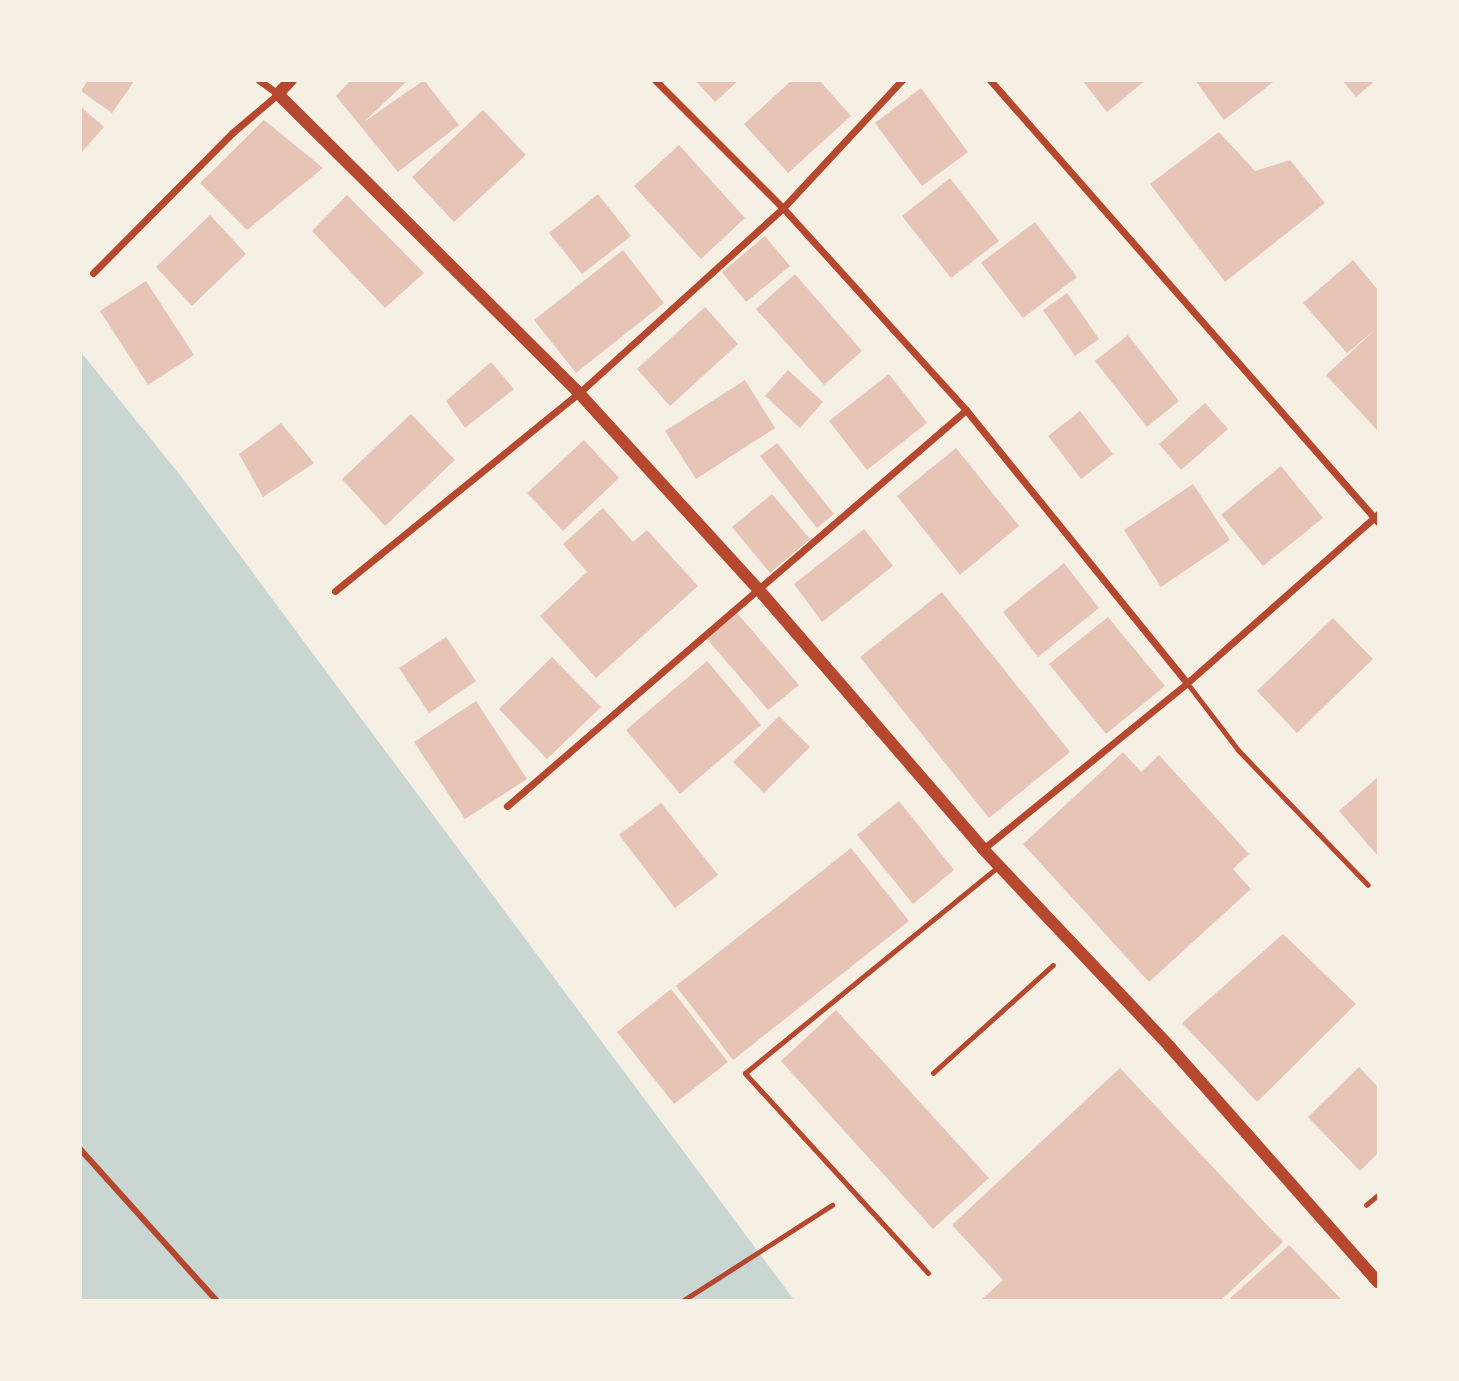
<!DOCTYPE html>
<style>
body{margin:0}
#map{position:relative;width:1459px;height:1381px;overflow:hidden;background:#f6efe4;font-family:Ubuntu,sans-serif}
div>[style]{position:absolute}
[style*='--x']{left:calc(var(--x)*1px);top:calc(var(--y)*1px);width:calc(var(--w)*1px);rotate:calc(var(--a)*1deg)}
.water>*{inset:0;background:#c9d6d2}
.building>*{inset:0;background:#e6c5b7}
.path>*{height:4.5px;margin:-2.25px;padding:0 2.25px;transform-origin:2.25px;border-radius:2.25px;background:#b5482f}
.service>*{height:5px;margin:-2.5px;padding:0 2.5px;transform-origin:2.5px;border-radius:2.5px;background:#b5482f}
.pedestrian>*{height:6px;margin:-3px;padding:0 3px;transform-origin:3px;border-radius:3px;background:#b5482f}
.minor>*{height:7px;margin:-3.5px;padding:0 3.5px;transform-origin:3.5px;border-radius:3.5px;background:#b5482f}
.tertiary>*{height:12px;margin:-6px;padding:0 6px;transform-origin:6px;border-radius:6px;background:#b5482f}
span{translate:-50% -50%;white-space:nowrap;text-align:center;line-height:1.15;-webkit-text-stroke:5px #f6efe4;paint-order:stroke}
.frame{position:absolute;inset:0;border:82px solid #f6efe4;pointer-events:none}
</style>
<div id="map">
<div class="water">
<i style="clip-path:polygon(80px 351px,180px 475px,794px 1300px,81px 1300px)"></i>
</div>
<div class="building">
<i style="clip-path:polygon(88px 80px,135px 80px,112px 113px,81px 91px)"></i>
<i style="clip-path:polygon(351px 80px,408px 80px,364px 122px,424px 80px,459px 125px,398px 172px,336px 96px)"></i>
<i style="clip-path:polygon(695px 80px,739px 80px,715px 102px)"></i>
<i style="clip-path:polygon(792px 80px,819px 80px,851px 116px,788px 173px,744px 124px)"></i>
<i style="clip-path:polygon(1082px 80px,1146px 80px,1107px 112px)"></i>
<i style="clip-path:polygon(1195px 80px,1276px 80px,1224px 120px)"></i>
<i style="clip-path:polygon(1342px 80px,1376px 80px,1356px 97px)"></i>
<i style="clip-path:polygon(921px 88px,968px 152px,922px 186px,875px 123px)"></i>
<i style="clip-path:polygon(80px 106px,104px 127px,80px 154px)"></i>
<i style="clip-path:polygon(483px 110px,526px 155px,454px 222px,412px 177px)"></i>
<i style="clip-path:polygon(264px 120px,323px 168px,247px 230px,200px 183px)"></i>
<i style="clip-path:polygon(1219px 132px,1255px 171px,1290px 160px,1325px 203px,1225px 282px,1150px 184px)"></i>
<i style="clip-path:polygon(679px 145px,745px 218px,701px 259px,634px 186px)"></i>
<i style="clip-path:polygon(950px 178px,999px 241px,951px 278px,902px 216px)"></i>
<i style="clip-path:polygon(598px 194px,631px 236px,582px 274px,549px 233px)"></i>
<i style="clip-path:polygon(347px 195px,424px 273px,385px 308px,312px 231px)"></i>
<i style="clip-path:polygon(210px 215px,246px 254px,192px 306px,156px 267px)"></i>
<i style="clip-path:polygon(1035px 222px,1077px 277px,1023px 318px,981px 263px)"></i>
<i style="clip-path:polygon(765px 236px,790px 266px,746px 302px,722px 272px)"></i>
<i style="clip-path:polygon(623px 250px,664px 303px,576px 373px,534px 320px)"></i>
<i style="clip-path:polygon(1353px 260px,1378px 290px,1378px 431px,1326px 375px,1375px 330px,1347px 353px,1303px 303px)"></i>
<i style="clip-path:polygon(795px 274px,862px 351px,824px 385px,756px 309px)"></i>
<i style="clip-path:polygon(146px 281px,194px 355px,148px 385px,100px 311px)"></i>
<i style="clip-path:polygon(1067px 293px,1099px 339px,1075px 356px,1043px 310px)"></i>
<i style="clip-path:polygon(705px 307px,738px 344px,670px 406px,637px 369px)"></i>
<i style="clip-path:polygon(1128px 335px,1179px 401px,1147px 427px,1095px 361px)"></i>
<i style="clip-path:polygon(491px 362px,514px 389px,465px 428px,446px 401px)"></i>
<i style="clip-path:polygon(788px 370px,823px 402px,800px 428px,765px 396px)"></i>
<i style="clip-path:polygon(889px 374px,927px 423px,867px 470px,829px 421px)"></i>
<i style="clip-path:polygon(745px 380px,775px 428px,696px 479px,665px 431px)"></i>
<i style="clip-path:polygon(1205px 403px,1228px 429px,1181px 470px,1159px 444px)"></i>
<i style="clip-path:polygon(1080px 411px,1113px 454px,1081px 479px,1048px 436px)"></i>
<i style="clip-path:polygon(411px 414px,455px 460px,385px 526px,342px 479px)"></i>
<i style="clip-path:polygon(281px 423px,314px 463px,263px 497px,239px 454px)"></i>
<i style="clip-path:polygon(584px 440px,619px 478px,563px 531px,527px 493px)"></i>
<i style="clip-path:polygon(777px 443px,834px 514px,817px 528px,760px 456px)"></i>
<i style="clip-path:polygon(956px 448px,1019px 526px,960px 575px,897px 496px)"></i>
<i style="clip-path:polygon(1281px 466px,1323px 518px,1263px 566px,1221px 515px)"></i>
<i style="clip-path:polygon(1193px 484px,1230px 540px,1161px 587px,1124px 530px)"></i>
<i style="clip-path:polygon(772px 494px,810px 539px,770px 573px,732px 527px)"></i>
<i style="clip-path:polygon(603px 508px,633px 542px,647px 530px,698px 586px,596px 678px,540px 616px,587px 572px,563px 544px)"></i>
<i style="clip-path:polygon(864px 529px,893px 566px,822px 622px,794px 584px)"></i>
<i style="clip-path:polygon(1064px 563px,1099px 608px,1038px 657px,1003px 612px)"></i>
<i style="clip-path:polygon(942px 592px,1070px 752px,989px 818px,860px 657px)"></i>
<i style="clip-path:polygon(737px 613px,799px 685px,768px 710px,707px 639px)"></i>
<i style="clip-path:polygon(1108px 617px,1165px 686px,1106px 734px,1049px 664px)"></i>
<i style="clip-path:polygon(1333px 618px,1373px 659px,1297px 733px,1257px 691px)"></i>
<i style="clip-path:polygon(446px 637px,476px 681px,429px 713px,399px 668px)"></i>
<i style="clip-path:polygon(552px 657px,601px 707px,547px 759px,499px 709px)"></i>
<i style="clip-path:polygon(707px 661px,761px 725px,680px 794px,626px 730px)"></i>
<i style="clip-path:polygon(476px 701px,527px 779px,465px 819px,414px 742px)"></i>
<i style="clip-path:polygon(779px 716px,810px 747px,764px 793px,733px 762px)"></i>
<i style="clip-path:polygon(1123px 752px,1141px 772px,1159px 755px,1249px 854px,1233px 869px,1251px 889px,1149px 982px,1023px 844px)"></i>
<i style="clip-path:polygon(1378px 777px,1378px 856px,1339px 811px)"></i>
<i style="clip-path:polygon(899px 801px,954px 870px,913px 904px,857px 835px)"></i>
<i style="clip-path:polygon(661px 803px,718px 875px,675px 908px,619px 835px)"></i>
<i style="clip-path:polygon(851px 848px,909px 921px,733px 1060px,676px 986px)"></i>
<i style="clip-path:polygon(1283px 934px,1356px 1004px,1257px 1102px,1182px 1023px)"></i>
<i style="clip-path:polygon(671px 989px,728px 1062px,674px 1104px,617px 1032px)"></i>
<i style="clip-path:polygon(836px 1010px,989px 1178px,933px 1229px,781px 1061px)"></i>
<i style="clip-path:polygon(1359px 1067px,1378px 1087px,1378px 1153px,1360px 1171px,1308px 1117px)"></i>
<i style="clip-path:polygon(1120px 1068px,1283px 1242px,1221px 1300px,981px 1300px,1003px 1280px,952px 1225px)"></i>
<i style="clip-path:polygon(1289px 1245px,1342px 1300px,1228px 1300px)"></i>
</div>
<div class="path">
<i style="--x:933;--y:1073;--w:161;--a:-42"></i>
<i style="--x:1366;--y:1205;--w:16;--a:-40"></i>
<i style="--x:684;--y:1300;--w:176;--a:-32.7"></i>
</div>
<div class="service">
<i style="--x:1187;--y:683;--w:84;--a:52.7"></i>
<i style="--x:1238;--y:750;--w:187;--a:46.1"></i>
<i style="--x:928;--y:1273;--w:271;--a:-132.5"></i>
<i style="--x:745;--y:1073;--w:328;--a:-39.2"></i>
</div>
<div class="pedestrian">
<i style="--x:80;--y:1149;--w:203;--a:48"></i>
</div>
<div class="minor">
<i style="--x:655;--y:80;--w:181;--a:45"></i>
<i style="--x:783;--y:208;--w:273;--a:47.8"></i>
<i style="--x:966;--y:410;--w:351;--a:51"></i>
<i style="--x:990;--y:80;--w:588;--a:48.72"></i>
<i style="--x:93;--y:273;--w:197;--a:-45.2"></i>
<i style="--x:232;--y:133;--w:60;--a:-40.3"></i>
<i style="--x:278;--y:94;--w:24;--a:-144"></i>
<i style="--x:335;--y:591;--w:314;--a:-39.1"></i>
<i style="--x:579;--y:393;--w:275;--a:-42.2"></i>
<i style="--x:783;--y:208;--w:175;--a:-47.1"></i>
<i style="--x:507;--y:806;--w:606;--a:-40.79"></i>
<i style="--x:983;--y:849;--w:263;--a:-39.1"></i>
<i style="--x:1187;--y:683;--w:255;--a:-41.5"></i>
</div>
<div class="tertiary">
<i style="--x:291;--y:80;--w:19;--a:133"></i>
<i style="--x:278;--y:94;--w:424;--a:44.8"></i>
<i style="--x:579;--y:393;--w:267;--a:47.6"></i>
<i style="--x:759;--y:590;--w:342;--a:49.1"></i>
<i style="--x:983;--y:849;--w:272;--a:46.6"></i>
<i style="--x:1170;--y:1047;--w:314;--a:48.5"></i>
</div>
<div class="frame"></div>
</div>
